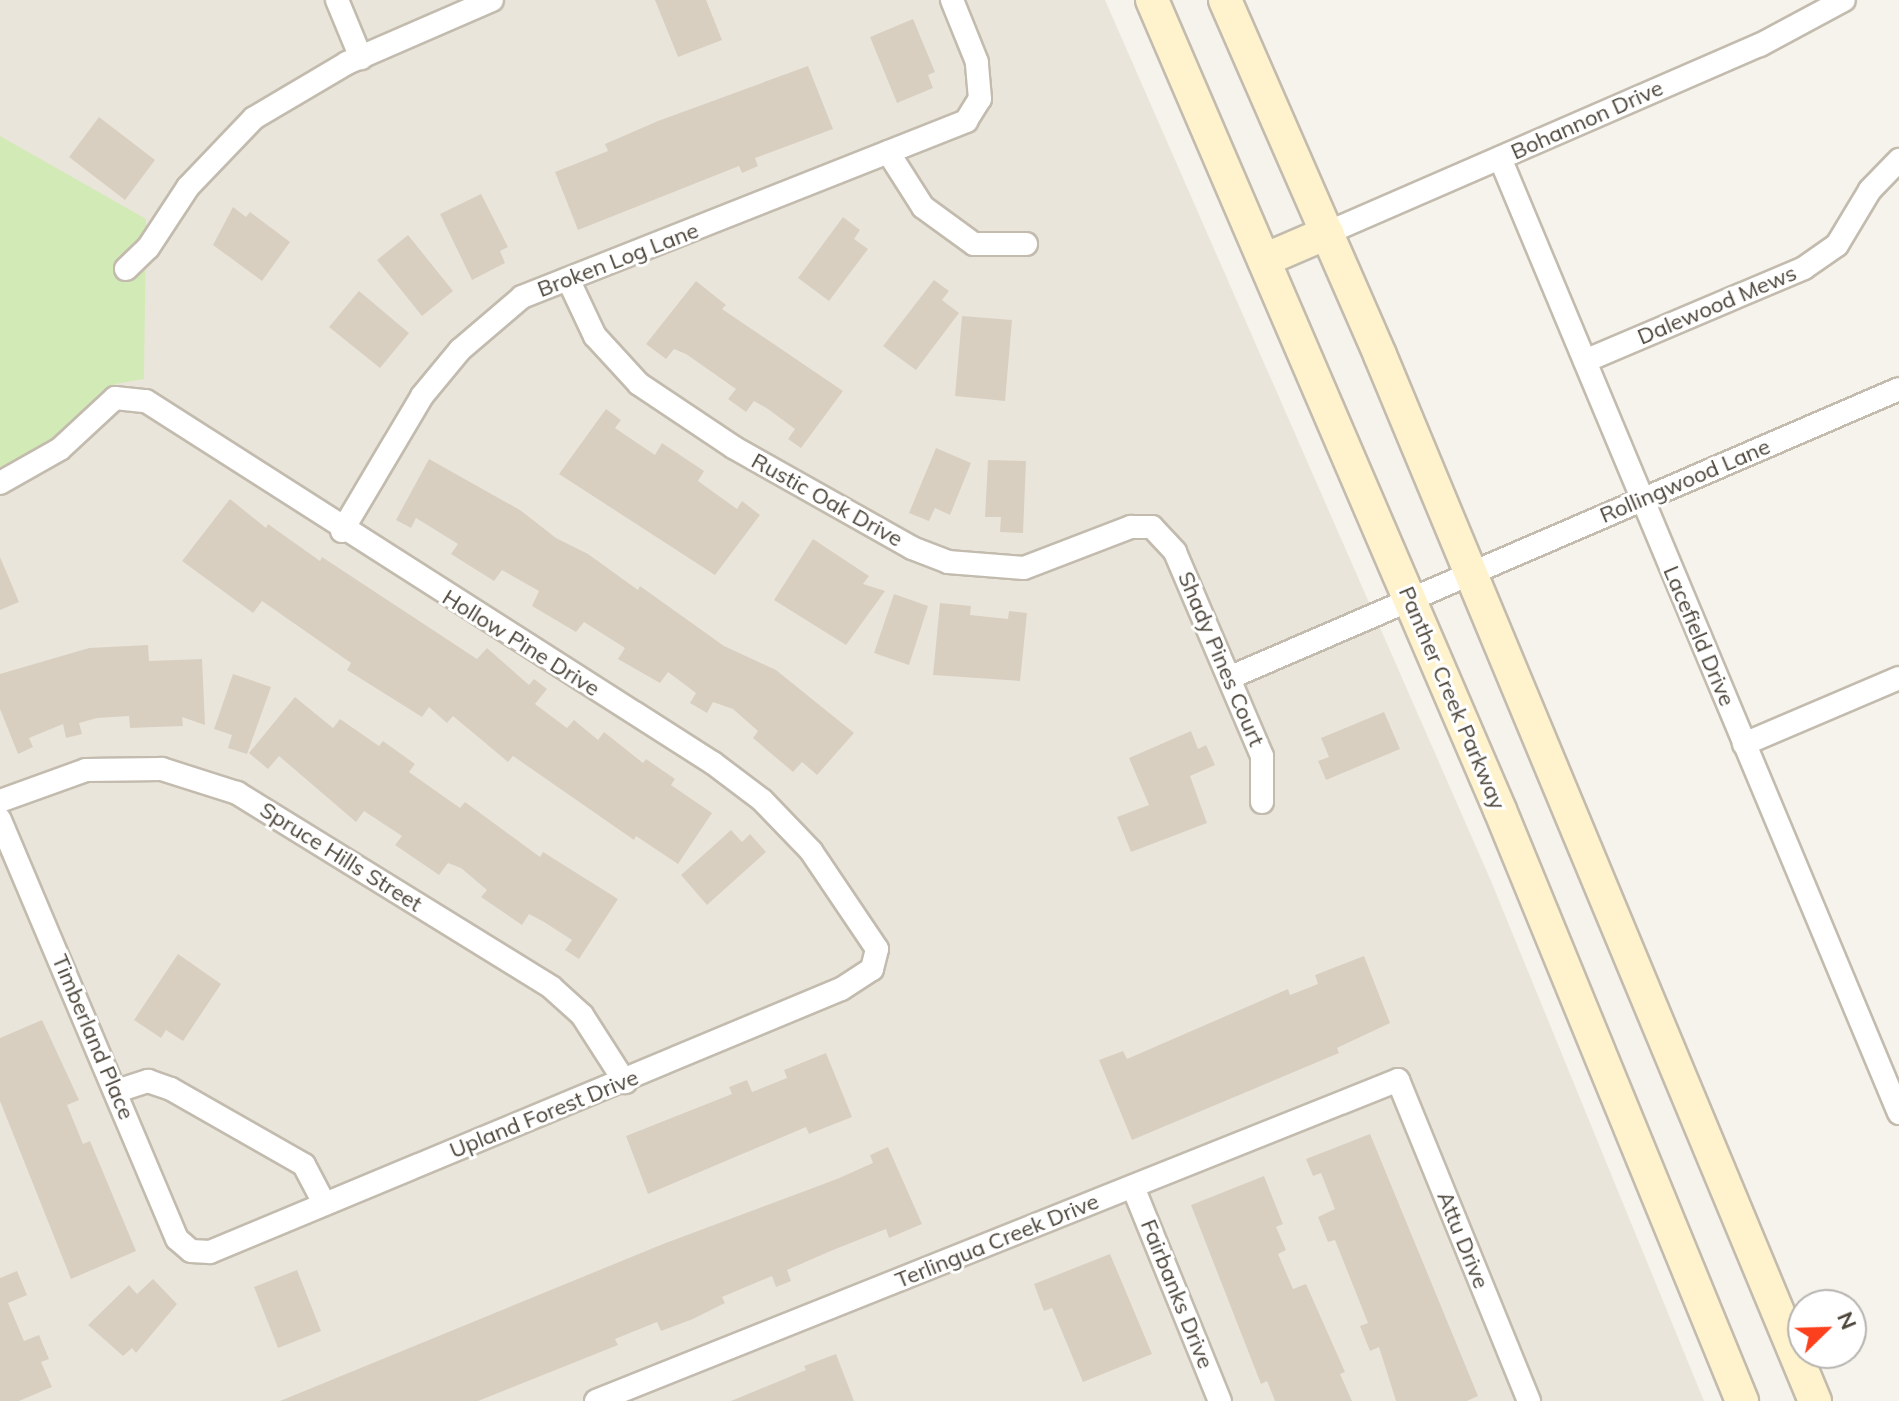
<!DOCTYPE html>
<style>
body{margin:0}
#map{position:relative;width:1899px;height:1401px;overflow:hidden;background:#f6f3ec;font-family:Mulish,sans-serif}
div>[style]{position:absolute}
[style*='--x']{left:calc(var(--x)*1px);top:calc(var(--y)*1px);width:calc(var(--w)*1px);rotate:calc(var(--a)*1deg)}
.residential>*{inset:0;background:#eae5da}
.green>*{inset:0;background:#d2eab5}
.building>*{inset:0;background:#d8cfc1}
.roads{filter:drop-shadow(2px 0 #c2bbae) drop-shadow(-2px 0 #c2bbae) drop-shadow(0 2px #c2bbae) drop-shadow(0 -2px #c2bbae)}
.minor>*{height:22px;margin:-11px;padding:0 11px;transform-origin:11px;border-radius:11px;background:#fff}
.secondary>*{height:32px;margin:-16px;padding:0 16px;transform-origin:16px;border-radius:16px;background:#fff3cd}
span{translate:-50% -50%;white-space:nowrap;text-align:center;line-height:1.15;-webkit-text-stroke:6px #fff;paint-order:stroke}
.street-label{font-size:22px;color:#4b4439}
.north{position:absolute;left:1787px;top:1289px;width:80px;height:80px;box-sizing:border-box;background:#fff;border:2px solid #b7b4b0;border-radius:50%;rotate:67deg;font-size:22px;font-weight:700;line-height:32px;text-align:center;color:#4b4439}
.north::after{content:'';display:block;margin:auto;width:28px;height:36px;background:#fc3f1d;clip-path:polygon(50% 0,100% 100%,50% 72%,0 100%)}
</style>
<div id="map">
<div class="residential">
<i style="clip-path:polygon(0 0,1105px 0,1491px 881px,1704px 1401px,0 1401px)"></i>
</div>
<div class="green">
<i style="clip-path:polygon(0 136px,146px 219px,144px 379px,116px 384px,39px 449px,0 467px)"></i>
</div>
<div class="building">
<i style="clip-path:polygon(655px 0,706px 0,722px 40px,678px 57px)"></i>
<i style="clip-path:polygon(913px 19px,935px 72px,928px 75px,933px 88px,897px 103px,870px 37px)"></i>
<i style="clip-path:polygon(808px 66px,833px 129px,755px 158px,758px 166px,742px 173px,739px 166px,578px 230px,555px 172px,608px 151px,605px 144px,658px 121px)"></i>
<i style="clip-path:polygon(99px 117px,155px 160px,125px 200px,69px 157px)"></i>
<i style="clip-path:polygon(481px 194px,508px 247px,500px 251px,505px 263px,472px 280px,440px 214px)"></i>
<i style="clip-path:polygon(233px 207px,246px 217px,250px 212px,290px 242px,262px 281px,213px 245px)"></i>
<i style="clip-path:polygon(843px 217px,860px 230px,854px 239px,868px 249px,829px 301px,798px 278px)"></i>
<i style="clip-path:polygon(408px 235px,453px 291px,422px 316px,377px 260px)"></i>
<i style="clip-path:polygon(934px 280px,949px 291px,942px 300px,959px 313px,916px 370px,883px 346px)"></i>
<i style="clip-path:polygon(696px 281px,726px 305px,722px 309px,843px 391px,801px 448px,788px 439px,795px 429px,768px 409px,754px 401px,746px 412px,728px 399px,736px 389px,686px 354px,674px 349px,666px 359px,646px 344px)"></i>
<i style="clip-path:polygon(359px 291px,409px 333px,380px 368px,329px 327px)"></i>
<i style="clip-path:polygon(962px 316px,1012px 320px,1005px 401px,955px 396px)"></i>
<i style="clip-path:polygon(606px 409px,621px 420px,615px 428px,655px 455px,662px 443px,704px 471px,698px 481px,737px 509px,742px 501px,760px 515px,715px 575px,559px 474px)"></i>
<i style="clip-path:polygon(936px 448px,971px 463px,950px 515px,935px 508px,929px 521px,909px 513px)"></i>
<i style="clip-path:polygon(429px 459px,520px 510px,556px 538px,588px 554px,638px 590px,640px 586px,724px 646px,776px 670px,854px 733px,817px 775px,802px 762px,793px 772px,753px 738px,758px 731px,733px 709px,713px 702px,707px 713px,690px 703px,696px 693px,668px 672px,660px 683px,618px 659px,625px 648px,584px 622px,576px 632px,532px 606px,539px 591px,502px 570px,494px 581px,451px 554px,458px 544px,416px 518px,411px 528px,396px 520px)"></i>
<i style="clip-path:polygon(988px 460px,1026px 461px,1023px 533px,1000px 532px,1001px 517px,985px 517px)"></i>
<i style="clip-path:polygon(230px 499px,266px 528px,268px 524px,320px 561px,322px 557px,477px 659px,487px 648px,529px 685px,534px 679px,547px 689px,535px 704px,567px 728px,574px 720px,598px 740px,604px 732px,643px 763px,646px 759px,675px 779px,671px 785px,712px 813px,678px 864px,636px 836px,634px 840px,513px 756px,508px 762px,453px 716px,447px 723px,429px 707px,422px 717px,347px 670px,351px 663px,262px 601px,253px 613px,182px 561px)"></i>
<i style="clip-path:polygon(813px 539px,869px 576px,863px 584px,885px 591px,846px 645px,774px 600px)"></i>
<i style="clip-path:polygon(0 557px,19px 602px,0 610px)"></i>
<i style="clip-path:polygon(894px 594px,928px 606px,909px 665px,874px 653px)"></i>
<i style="clip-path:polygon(940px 603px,971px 606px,970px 615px,1008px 619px,1009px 611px,1027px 613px,1020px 681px,933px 675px)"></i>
<i style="clip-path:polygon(148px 645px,149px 661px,202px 659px,205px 725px,182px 717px,183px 726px,130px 728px,129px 716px,97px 718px,79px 723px,82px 734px,66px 738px,63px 724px,29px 738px,33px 747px,18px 754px,0 709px,0 674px,89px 648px)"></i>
<i style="clip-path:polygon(233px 674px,271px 687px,247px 754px,228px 748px,232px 735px,214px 729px)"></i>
<i style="clip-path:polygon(295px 697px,333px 728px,340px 719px,379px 746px,383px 741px,415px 764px,409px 772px,460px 808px,465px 802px,540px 857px,543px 852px,618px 899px,579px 959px,565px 950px,572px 940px,544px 922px,529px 914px,522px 925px,481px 897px,487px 890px,461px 868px,448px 863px,439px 875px,395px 845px,402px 836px,364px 811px,356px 822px,279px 756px,268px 769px,249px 753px)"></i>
<i style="clip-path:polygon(1384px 712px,1400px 749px,1326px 780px,1318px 761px,1329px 757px,1321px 738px)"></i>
<i style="clip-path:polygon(1191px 731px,1198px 749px,1206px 745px,1215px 765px,1190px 776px,1207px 823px,1131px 852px,1117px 817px,1149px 805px,1129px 758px)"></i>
<i style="clip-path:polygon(731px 830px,742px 842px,750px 834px,766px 852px,707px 905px,681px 875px)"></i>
<i style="clip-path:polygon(178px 954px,221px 984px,183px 1041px,166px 1030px,161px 1038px,134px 1020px)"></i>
<i style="clip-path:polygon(1364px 956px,1390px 1023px,1337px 1048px,1339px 1053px,1132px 1140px,1099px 1060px,1123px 1051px,1127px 1059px,1288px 989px,1290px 995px,1318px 984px,1315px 975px)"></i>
<i style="clip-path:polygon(42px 1020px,79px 1100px,67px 1105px,83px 1144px,90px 1141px,136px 1251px,71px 1279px,0 1101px,0 1038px)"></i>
<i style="clip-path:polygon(826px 1053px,852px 1117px,809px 1134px,806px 1127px,648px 1194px,626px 1136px,732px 1094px,729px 1087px,747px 1080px,752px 1092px,787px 1078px,784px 1070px)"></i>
<i style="clip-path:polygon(1370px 1134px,1478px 1396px,1467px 1401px,1396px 1401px,1379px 1347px,1370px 1351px,1360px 1326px,1368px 1323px,1335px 1240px,1328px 1242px,1318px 1217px,1335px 1209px,1321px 1173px,1313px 1176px,1306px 1159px)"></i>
<i style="clip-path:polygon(888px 1147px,922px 1224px,889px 1238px,886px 1229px,833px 1250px,787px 1270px,791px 1281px,776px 1287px,772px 1276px,722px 1297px,725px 1303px,693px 1319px,661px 1331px,657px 1322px,615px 1339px,618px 1345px,478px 1401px,280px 1401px,663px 1244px,837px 1179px,873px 1163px,870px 1155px)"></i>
<i style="clip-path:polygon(1264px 1176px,1283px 1224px,1276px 1227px,1286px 1250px,1278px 1254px,1293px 1289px,1306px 1284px,1345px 1372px,1340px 1374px,1352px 1401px,1275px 1401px,1267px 1381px,1261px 1384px,1191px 1205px)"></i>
<i style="clip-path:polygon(1110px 1254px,1152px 1354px,1083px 1382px,1052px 1308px,1044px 1311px,1034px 1284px)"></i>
<i style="clip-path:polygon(297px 1270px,321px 1331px,278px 1348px,254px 1287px)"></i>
<i style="clip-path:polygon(17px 1271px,27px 1295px,8px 1303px,24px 1341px,39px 1335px,49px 1359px,41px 1362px,52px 1387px,19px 1401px,0 1401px,0 1278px)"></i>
<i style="clip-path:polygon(153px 1279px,177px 1304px,136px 1353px,132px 1348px,123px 1356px,88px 1325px,129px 1285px,137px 1294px)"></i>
<i style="clip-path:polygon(836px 1354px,854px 1401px,731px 1401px,806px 1370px,804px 1366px)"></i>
</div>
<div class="roads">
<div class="minor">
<i style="--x:337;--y:0;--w:63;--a:67.5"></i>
<i style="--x:888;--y:152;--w:65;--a:57.5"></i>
<i style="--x:923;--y:207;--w:63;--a:36"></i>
<i style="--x:974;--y:244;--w:52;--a:0"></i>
<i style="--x:1500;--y:158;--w:1035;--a:67.32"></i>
<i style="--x:1327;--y:233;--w:472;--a:-23.5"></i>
<i style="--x:1760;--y:45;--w:95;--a:-28.2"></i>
<i style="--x:126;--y:269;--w:30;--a:-44"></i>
<i style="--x:148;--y:248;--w:73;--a:-56.7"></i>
<i style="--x:188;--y:187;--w:95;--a:-46.3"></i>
<i style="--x:254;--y:118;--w:108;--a:-30.6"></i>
<i style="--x:347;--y:63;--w:158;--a:-23.5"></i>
<i style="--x:568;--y:279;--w:63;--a:64.7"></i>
<i style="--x:595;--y:336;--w:65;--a:47.5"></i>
<i style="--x:639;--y:384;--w:113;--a:33.8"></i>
<i style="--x:733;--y:447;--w:206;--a:29.4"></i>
<i style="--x:912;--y:548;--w:39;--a:21"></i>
<i style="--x:948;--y:562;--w:76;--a:4.5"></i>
<i style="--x:1024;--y:568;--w:115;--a:-21"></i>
<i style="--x:1131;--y:527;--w:21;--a:0"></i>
<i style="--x:1152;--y:527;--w:34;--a:47"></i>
<i style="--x:1175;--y:552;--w:222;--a:66.9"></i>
<i style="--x:1262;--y:756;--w:46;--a:90"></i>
<i style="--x:1585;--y:361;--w:238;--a:-23"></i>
<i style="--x:1804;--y:268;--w:40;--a:-34.9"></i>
<i style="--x:1837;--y:245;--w:64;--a:-59"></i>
<i style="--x:1870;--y:190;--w:42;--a:-46"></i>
<i style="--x:0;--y:483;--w:69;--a:-29.5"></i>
<i style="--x:60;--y:449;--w:75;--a:-42.8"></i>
<i style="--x:115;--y:398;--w:31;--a:6"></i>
<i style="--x:146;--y:401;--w:673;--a:32.56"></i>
<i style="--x:713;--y:763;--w:61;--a:37.1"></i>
<i style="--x:762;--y:800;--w:71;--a:46.1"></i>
<i style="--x:811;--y:851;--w:118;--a:56"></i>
<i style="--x:877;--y:949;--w:21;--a:104"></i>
<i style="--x:872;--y:969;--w:37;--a:147"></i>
<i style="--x:841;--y:989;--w:684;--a:157.37"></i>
<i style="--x:210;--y:1252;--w:19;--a:-177"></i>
<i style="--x:191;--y:1251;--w:18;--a:-139"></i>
<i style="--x:177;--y:1239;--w:456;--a:-112.9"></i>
<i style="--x:342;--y:531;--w:157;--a:-59.3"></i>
<i style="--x:422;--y:396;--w:60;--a:-50.4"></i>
<i style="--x:460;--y:350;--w:82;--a:-40.5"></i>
<i style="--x:522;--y:297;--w:478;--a:-21.6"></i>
<i style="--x:966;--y:121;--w:26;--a:-58"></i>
<i style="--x:980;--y:99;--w:37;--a:-95"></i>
<i style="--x:977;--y:62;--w:67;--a:-112"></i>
<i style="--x:1231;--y:677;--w:727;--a:-23.32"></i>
<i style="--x:1744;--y:744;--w:168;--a:-23.1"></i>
<i style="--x:0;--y:801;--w:91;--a:-19.8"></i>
<i style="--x:86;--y:770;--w:76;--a:-0.8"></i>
<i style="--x:162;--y:769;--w:79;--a:17.7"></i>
<i style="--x:237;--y:793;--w:369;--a:31.7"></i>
<i style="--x:551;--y:987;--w:42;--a:42.1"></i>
<i style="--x:582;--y:1015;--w:80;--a:57.3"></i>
<i style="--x:117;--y:1091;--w:33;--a:-18"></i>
<i style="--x:148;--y:1081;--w:24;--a:19"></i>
<i style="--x:171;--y:1089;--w:153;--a:29.7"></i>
<i style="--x:304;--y:1165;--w:43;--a:62.2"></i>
<i style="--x:1133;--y:1187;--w:231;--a:67.9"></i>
<i style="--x:596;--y:1401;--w:864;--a:-21.81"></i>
<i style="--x:1398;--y:1080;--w:347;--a:67.8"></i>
</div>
<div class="secondary">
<i style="--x:1152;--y:0;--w:882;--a:66.75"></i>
<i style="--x:1500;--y:810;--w:639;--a:67.73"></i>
<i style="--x:1225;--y:0;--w:387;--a:66.4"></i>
<i style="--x:1380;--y:355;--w:1133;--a:67.42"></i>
<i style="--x:1264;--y:260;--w:69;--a:-23.2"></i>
</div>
</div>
<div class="street-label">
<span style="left:1587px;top:120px;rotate:-24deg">Bohannon Drive</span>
<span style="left:618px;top:260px;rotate:-21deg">Broken Log Lane</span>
<span style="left:1717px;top:305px;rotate:-23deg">Dalewood Mews</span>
<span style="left:1685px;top:481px;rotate:-23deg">Rollingwood Lane</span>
<span style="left:827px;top:500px;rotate:29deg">Rustic Oak Drive</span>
<span style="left:1699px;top:636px;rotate:67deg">Lacefield Drive</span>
<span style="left:521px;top:643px;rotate:32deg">Hollow Pine Drive</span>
<span style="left:1221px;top:659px;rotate:67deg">Shady Pines Court</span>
<span style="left:1452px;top:698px;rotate:67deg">Panther Creek Parkway</span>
<span style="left:341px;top:857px;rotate:32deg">Spruce Hills Street</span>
<span style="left:93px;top:1037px;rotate:67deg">Timberland Place</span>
<span style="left:544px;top:1114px;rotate:-22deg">Upland Forest Drive</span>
<span style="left:1463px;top:1240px;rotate:68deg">Attu Drive</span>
<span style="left:997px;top:1241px;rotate:-22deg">Terlingua Creek Drive</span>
<span style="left:1177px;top:1294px;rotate:68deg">Fairbanks Drive</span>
</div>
<div class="north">N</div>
</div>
